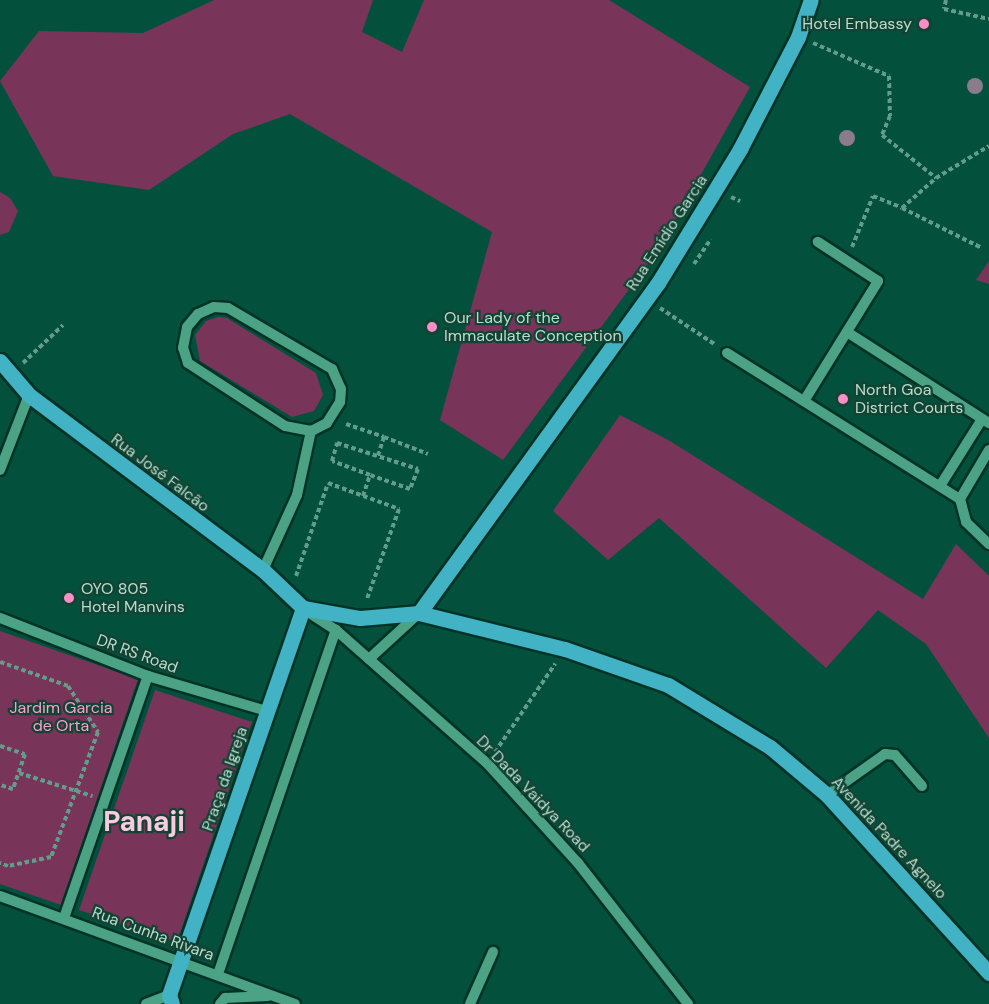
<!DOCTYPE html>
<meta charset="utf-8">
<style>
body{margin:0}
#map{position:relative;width:989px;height:1004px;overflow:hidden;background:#03513c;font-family:"DM Sans",sans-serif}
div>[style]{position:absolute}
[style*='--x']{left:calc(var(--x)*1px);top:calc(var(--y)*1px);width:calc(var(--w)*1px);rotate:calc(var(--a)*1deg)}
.green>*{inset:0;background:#79345a}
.path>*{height:4px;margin-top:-2px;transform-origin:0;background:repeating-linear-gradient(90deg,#629c8a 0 4.5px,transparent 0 7.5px)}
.roads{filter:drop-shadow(2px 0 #003325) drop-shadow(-2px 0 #003325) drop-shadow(0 2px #003325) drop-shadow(0 -2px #003325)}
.minor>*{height:10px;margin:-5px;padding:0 5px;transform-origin:5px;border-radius:5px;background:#4ca285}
.major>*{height:15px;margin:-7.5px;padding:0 7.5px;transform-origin:7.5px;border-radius:7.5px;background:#42b2c5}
.trees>*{width:16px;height:16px;margin:-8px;border-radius:50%;background:#8a7c8b}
.dots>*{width:16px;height:16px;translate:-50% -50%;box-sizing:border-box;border:3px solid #144334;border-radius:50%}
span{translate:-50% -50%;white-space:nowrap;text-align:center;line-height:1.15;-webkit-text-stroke:4.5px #144334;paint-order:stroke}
.poi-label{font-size:16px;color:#b6dece}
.right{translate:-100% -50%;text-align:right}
.left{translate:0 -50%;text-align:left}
.street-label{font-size:16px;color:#b6dece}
.park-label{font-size:16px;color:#f8a0cc}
.town-label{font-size:28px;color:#f9cae0;font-weight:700}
</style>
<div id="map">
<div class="green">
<i style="clip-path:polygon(214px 0,373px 0,362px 32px,402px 52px,424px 0,609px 0,750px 87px,661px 246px,503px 460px,440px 420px,492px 232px,290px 114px,233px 134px,149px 190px,53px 176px,0 81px,39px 31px,143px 33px)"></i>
<i style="clip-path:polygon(0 192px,10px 198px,18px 211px,9px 232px,0 235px)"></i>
<i style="clip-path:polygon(989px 261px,989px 284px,976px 280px)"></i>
<i style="clip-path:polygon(218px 317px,227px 318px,316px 373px,323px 395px,314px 411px,292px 417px,200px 361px,195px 335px,206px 321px)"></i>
<i style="clip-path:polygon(620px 415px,670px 441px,923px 599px,956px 544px,989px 576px,989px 738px,926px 644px,878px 610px,826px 668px,659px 518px,608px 560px,553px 511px)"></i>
<i style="clip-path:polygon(0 631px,138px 679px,61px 905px,0 884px)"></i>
<i style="clip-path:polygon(155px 690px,252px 722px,177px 942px,79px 910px)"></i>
</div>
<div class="path">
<i style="--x:946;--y:0;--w:9;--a:103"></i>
<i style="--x:944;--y:9;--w:46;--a:12.5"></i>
<i style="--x:820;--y:22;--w:21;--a:17"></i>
<i style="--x:813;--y:43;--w:83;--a:23.5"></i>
<i style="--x:889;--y:76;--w:40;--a:88.6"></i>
<i style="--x:890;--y:116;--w:21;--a:113"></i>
<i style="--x:882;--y:135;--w:69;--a:38.5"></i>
<i style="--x:731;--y:197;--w:10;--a:24"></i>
<i style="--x:902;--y:208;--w:89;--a:26.6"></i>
<i style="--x:852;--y:247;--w:55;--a:-67.6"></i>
<i style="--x:873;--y:196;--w:31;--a:22"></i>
<i style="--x:902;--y:208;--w:45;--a:-41.4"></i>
<i style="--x:936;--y:178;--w:62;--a:-31.1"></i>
<i style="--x:694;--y:264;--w:30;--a:-56"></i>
<i style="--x:660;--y:308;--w:67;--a:33.5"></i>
<i style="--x:23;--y:363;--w:55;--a:-43.5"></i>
<i style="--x:346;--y:424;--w:40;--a:18.9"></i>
<i style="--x:384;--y:437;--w:20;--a:108"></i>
<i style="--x:384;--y:437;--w:47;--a:21.1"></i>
<i style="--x:363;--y:496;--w:22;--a:-72"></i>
<i style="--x:370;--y:475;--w:40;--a:-159.8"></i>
<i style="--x:332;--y:461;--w:19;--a:-74"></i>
<i style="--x:337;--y:443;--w:85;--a:17.8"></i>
<i style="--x:418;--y:469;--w:22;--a:112"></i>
<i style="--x:410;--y:489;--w:42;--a:-160.7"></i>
<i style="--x:296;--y:576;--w:98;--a:-71"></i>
<i style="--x:328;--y:483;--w:76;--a:20.1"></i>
<i style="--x:399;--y:509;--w:96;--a:109.6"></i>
<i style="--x:0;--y:662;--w:72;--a:19.4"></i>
<i style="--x:68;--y:686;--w:55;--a:56.9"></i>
<i style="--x:98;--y:732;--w:134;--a:110.6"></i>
<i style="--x:51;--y:857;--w:44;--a:168.2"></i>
<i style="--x:8;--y:866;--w:9;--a:-159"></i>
<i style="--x:0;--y:746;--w:26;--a:18"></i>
<i style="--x:25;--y:754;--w:37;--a:109"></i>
<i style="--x:13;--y:789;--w:14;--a:-163"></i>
<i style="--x:495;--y:752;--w:107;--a:-55.7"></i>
<i style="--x:19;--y:773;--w:77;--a:17.5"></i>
</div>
<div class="roads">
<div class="minor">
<i style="--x:214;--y:307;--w:14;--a:4"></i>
<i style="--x:228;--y:308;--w:121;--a:30.4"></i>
<i style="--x:332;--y:369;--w:22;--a:66"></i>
<i style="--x:341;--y:389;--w:13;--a:94"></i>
<i style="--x:340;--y:402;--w:25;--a:122"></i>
<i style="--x:327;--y:423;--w:18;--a:153"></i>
<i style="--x:311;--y:431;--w:26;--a:-169"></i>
<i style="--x:285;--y:426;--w:116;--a:-147"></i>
<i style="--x:188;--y:363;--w:16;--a:-108"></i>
<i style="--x:183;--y:348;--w:21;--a:-79"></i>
<i style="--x:187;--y:327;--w:17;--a:-50"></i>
<i style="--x:198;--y:314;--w:17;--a:-24"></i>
<i style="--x:847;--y:332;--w:169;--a:32.7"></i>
<i style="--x:727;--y:353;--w:275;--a:32.1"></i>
<i style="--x:804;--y:401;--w:141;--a:-58.3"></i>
<i style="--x:878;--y:281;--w:72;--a:-147"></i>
<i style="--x:989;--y:450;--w:57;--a:120.6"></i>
<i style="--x:960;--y:499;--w:24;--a:75"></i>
<i style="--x:966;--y:522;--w:32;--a:44"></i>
<i style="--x:0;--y:470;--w:80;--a:-68.9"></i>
<i style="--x:940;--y:486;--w:79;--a:-57.9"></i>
<i style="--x:263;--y:570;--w:82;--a:-65.6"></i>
<i style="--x:297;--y:495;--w:66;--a:-77.7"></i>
<i style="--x:308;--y:612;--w:33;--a:33"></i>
<i style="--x:336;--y:630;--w:201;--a:41.4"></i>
<i style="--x:487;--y:763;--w:135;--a:47.7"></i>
<i style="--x:578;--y:863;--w:179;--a:52"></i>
<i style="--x:0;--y:618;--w:159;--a:21.4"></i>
<i style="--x:148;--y:676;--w:124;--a:16.4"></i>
<i style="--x:369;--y:659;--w:68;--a:-42.6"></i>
<i style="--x:827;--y:795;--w:71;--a:-35.3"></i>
<i style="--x:885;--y:754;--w:10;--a:6"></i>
<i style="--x:895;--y:755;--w:41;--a:48.9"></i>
<i style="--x:0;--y:896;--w:314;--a:20.1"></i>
<i style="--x:64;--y:918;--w:256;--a:-70.9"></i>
<i style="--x:218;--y:974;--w:364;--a:-71.1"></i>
<i style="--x:146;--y:1004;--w:25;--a:-21"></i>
<i style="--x:220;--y:1004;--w:8;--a:-50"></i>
<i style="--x:225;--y:998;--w:43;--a:-2.7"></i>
<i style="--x:470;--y:1004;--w:57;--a:-66.1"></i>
</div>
<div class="major">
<i style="--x:0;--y:361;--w:45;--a:49.5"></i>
<i style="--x:29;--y:395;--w:292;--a:36.8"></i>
<i style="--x:263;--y:570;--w:55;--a:43.5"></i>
<i style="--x:303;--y:608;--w:58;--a:10"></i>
<i style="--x:360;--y:618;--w:59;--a:-4.8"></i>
<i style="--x:419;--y:613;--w:150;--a:13.9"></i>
<i style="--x:565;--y:649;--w:109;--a:19.3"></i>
<i style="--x:668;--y:685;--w:119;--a:31.3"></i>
<i style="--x:770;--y:747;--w:75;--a:40.1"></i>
<i style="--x:827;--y:795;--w:241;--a:47.7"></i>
<i style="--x:419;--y:613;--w:407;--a:-54.1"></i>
<i style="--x:658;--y:283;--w:157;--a:-58.5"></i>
<i style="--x:740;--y:149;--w:126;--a:-62.6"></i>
<i style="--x:798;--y:37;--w:39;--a:-71"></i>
<i style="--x:172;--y:1004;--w:9;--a:-108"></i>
<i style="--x:169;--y:995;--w:410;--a:-70.9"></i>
</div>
</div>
<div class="trees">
<i style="left:975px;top:86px"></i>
<i style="left:847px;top:138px"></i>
</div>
<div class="dots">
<i style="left:924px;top:24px;background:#fa8fc7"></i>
<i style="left:432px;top:327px;background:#fa8fc7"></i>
<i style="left:843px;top:399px;background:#fa8fc7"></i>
<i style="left:69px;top:598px;background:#fa8fc7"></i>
</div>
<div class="poi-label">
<span class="right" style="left:912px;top:24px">Hotel Embassy</span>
<span class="left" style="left:444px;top:327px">Our Lady of the<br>Immaculate Conception</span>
<span class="left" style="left:855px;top:399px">North Goa<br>District Courts</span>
<span class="left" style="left:81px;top:598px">OYO 805<br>Hotel Manvins</span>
</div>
<div class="street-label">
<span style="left:667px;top:233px;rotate:-57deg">Rua Emídio Garcia</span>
<span style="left:160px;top:473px;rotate:37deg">Rua José Falcão</span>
<span style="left:137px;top:654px;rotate:20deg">DR RS Road</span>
<span style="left:225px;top:779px;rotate:-71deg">Praça da Igreja</span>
<span style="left:533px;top:794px;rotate:46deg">Dr Dada Vaidya Road</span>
<span style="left:889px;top:838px;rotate:47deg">Avenida Padre Agnelo</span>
<span style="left:153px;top:934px;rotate:20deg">Rua Cunha Rivara</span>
</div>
<div class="park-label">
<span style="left:61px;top:717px">Jardim Garcia<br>de Orta</span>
</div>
<div class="town-label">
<span style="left:144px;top:822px">Panaji</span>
</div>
</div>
